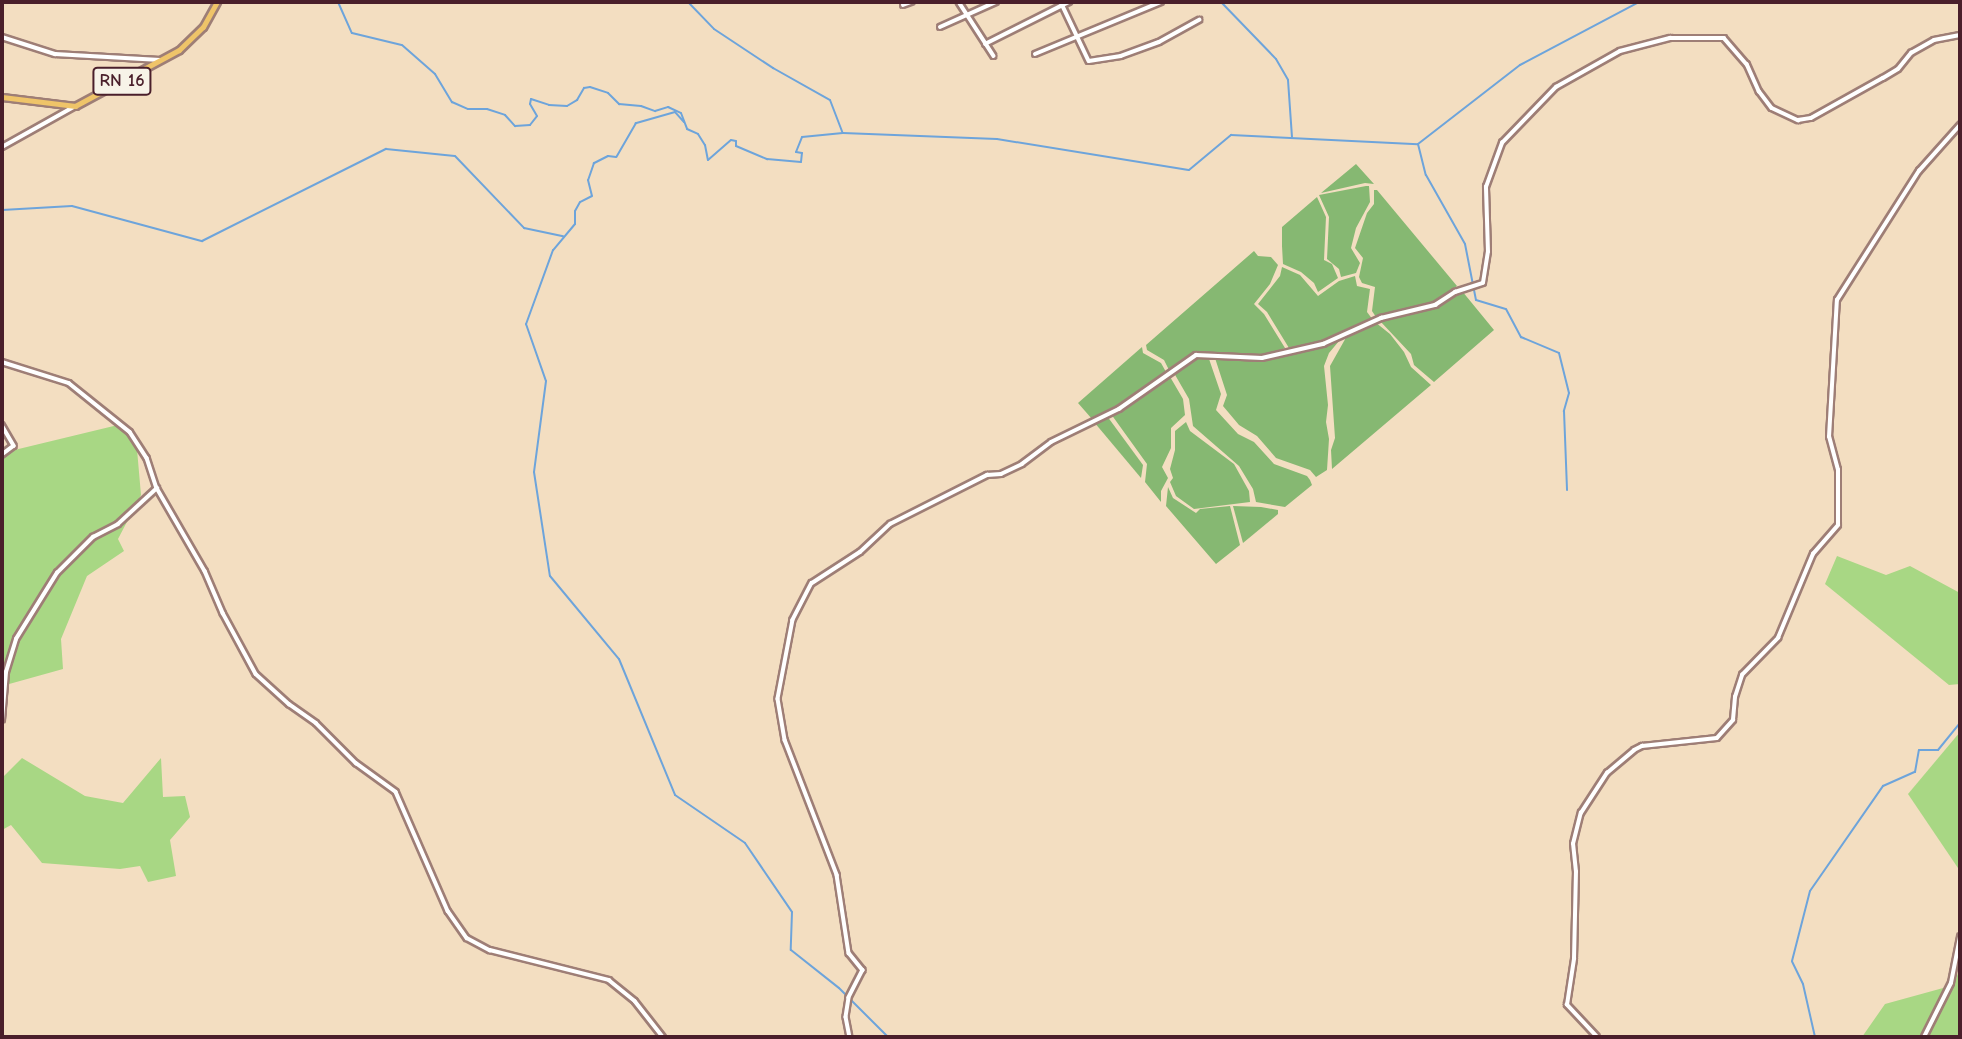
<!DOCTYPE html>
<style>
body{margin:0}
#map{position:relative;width:1962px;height:1039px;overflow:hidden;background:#f3dec1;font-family:"Comic Neue",sans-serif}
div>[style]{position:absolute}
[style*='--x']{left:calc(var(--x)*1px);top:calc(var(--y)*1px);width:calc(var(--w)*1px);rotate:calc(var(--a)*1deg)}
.green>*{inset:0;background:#a8d784}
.forest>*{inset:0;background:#86b872}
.stream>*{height:2px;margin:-1px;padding:0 1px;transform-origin:1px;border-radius:1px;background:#6da4db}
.roads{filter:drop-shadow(2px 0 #9e7e76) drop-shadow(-2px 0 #9e7e76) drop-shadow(0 2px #9e7e76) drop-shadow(0 -2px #9e7e76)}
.street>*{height:3.5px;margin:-1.75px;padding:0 1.75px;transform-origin:1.75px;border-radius:1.75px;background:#fff}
.primary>*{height:5px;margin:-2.5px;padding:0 2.5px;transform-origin:2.5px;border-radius:2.5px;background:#efc469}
span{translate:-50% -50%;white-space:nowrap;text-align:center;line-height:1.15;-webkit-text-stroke:5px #f7f3e8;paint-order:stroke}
.shield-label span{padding:2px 5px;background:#f7f3e8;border:2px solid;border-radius:5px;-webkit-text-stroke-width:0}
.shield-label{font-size:18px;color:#4a1f2b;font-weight:700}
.frame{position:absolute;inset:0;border:4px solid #4a1f2b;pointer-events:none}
</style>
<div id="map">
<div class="green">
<i style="clip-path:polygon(122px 424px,136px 438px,141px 495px,118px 539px,124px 551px,87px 576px,61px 639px,63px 669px,2px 686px,2px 453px)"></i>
<i style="clip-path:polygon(1837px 556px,1886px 575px,1910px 566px,1960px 593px,1960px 684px,1949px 685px,1825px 584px)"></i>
<i style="clip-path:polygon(1960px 732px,1960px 871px,1908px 794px)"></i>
<i style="clip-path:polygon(22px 758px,85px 796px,123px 803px,161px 758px,163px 797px,185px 796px,190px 817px,170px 840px,176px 876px,148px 882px,140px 866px,120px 869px,42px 863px,11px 825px,2px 830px,2px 778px)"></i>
<i style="clip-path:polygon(1960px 967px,1960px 1037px,1862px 1037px,1885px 1004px,1954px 985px)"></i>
</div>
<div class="forest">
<i style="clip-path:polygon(1356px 164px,1374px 184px,1365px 183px,1321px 193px)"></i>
<i style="clip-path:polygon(1366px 186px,1369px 186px,1370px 202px,1356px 228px,1351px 248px,1360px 263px,1356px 273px,1341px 277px,1339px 269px,1327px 259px,1329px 217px,1319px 195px)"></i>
<i style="clip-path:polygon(1374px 190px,1377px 190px,1457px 286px,1436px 301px,1376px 317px,1372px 311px,1375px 287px,1362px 283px,1359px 277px,1363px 258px,1355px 248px,1367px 213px,1374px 204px)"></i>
<i style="clip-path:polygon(1317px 197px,1326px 217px,1324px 260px,1332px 264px,1338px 278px,1318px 292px,1314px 283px,1301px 272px,1283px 264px,1282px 246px,1282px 227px)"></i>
<i style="clip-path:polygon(1254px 251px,1258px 256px,1271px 257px,1278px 265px,1270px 284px,1254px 304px,1264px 314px,1285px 348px,1262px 358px,1199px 351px,1169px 370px,1164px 360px,1147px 350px,1146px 345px)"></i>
<i style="clip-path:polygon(1282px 267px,1300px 275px,1318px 296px,1339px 281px,1355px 276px,1357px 286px,1370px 289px,1367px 312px,1373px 320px,1330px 340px,1289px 348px,1267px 312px,1258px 304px,1280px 276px)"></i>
<i style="clip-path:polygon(1462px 291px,1494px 330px,1434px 382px,1414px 365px,1411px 354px,1380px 321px,1439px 306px)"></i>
<i style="clip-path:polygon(1375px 322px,1390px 334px,1404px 352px,1411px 367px,1431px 385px,1332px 469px,1331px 450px,1335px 438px,1330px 366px,1348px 334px)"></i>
<i style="clip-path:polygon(1339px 341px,1329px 353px,1324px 366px,1328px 405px,1326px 422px,1329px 439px,1327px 470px,1316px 477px,1310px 470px,1276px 458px,1257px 436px,1239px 425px,1223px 406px,1227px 395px,1215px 358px,1263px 362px)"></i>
<i style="clip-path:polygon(1142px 347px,1143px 353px,1161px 363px,1166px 372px,1119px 406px,1092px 419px,1078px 403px)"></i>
<i style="clip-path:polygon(1201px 356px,1208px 356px,1221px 394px,1216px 410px,1238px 434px,1254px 442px,1274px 464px,1307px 476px,1310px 480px,1312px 485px,1285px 507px,1256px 502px,1253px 489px,1239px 466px,1193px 426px,1189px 399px,1174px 373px)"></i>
<i style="clip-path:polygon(1169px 375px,1183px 399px,1185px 415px,1171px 428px,1171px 448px,1162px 467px,1168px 478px,1161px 491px,1161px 502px,1145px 482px,1147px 464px,1111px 414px)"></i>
<i style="clip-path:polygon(1107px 416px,1143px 465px,1141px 478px,1094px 422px)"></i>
<i style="clip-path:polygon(1186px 422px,1190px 431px,1234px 464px,1249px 491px,1250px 502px,1194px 509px,1176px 496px,1170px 482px,1173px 478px,1170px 469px,1175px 450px,1175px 431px)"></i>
<i style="clip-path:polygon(1168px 487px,1173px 498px,1196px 513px,1200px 509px,1230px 506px,1240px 545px,1216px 564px,1166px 506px)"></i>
<i style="clip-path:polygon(1233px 506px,1261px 507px,1278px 510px,1278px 514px,1243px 543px)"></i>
</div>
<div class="stream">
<i style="--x:338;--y:2;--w:34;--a:66"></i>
<i style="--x:352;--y:33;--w:51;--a:13.5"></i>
<i style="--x:402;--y:45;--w:44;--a:41.3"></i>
<i style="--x:435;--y:74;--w:33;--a:59"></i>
<i style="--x:452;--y:102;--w:17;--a:24"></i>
<i style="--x:468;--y:109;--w:19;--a:0"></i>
<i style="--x:487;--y:109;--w:19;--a:18"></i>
<i style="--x:505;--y:115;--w:15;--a:48"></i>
<i style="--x:515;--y:126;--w:15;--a:-4"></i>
<i style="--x:530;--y:125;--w:11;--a:-52"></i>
<i style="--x:537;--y:116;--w:14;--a:-120"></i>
<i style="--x:530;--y:104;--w:5;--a:-79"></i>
<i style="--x:531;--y:99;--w:19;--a:18"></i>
<i style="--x:549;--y:105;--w:18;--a:3"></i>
<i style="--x:567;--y:106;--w:12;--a:-31"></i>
<i style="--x:577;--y:100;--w:14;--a:-60"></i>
<i style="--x:584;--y:88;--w:6;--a:-9"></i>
<i style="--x:590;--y:87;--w:19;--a:18"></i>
<i style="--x:608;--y:93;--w:16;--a:45"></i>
<i style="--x:619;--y:104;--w:22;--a:5"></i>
<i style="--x:641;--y:106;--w:15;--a:20"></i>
<i style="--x:655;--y:111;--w:14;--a:-17"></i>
<i style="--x:668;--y:107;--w:14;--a:25"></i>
<i style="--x:681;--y:113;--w:17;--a:69"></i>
<i style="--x:687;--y:129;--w:12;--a:24"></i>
<i style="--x:698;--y:134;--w:13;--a:58"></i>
<i style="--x:705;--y:145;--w:15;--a:79"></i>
<i style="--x:708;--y:160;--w:30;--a:-41"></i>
<i style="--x:731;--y:140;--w:5;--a:11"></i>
<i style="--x:736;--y:141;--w:5;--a:90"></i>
<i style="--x:736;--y:146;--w:34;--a:23"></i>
<i style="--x:767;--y:159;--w:34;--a:5"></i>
<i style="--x:801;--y:162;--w:9;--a:-84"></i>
<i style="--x:802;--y:153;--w:6;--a:-171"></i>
<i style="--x:796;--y:152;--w:16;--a:-68"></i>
<i style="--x:802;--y:137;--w:41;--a:-5.6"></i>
<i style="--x:843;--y:133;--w:154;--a:2.2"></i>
<i style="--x:997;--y:139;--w:194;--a:9.2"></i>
<i style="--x:1189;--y:170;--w:55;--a:-39.8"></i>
<i style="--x:1231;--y:135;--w:187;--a:2.8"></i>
<i style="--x:1418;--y:144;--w:129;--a:-37.8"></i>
<i style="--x:1520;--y:65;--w:135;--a:-27.9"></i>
<i style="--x:688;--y:2;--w:37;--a:46"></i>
<i style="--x:714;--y:29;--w:71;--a:33.5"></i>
<i style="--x:773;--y:68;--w:65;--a:29.3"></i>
<i style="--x:830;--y:100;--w:34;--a:69"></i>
<i style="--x:1221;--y:2;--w:79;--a:46"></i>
<i style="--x:1276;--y:59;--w:24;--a:60"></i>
<i style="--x:1288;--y:80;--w:57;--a:86"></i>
<i style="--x:684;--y:122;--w:13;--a:-132"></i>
<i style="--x:675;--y:112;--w:41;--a:164.2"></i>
<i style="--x:636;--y:123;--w:39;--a:120"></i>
<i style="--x:616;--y:157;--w:8;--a:-173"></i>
<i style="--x:608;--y:156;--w:16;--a:153"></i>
<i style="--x:594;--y:163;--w:18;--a:109"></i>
<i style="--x:588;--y:180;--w:16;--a:76"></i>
<i style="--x:592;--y:196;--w:13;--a:153"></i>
<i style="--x:580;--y:202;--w:10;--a:119"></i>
<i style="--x:575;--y:211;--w:13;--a:90"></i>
<i style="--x:575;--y:224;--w:34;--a:130"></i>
<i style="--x:553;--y:250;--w:79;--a:110"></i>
<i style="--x:526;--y:324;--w:60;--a:70.7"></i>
<i style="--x:546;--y:381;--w:92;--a:97.5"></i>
<i style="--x:534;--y:472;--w:105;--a:81.3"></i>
<i style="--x:550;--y:576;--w:108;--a:50.3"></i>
<i style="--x:619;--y:659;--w:147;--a:67.6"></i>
<i style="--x:675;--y:795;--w:85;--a:34.4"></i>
<i style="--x:745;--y:843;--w:83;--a:55.7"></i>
<i style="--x:792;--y:912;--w:38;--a:92"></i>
<i style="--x:791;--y:950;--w:61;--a:38.4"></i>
<i style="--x:839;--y:988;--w:69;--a:45"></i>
<i style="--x:1418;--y:144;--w:32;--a:76"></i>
<i style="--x:1426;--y:175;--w:79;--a:60.5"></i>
<i style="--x:1465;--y:244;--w:57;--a:78.9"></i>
<i style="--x:1476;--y:300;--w:31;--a:17"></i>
<i style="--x:1506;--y:309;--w:32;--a:62"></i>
<i style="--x:1521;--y:337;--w:41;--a:22.8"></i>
<i style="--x:1559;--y:353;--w:41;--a:76"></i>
<i style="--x:1569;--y:393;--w:19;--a:106"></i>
<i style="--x:1564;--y:411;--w:79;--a:87.8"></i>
<i style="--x:2;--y:210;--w:70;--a:-3.3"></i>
<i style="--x:72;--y:206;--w:135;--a:15.1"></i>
<i style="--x:202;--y:241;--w:206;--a:-26.6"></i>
<i style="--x:386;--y:149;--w:69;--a:5.8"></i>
<i style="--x:455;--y:156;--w:100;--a:46.2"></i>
<i style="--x:524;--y:228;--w:40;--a:12"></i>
<i style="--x:1815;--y:1037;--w:54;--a:-102.8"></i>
<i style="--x:1803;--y:984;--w:25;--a:-116"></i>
<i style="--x:1792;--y:961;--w:72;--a:-75.6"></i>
<i style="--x:1810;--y:891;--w:128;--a:-55.2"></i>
<i style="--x:1883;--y:786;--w:35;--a:-24"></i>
<i style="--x:1915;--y:772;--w:22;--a:-80"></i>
<i style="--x:1919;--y:750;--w:19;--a:0"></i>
<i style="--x:1938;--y:750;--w:35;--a:-51"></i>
</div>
<div class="roads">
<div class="street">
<i style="--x:959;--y:2;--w:64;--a:57.1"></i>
<i style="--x:1061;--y:2;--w:65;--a:64.6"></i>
<i style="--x:1089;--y:61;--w:32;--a:-9"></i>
<i style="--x:1121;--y:56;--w:40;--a:-20.2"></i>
<i style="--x:1159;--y:42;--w:46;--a:-28.8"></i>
<i style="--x:903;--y:5;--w:9;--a:-21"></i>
<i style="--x:940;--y:27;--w:61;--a:-24.1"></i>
<i style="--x:2;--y:37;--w:56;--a:17.8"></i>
<i style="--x:55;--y:54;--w:105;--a:3.3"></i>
<i style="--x:985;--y:44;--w:94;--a:-26.6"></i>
<i style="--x:1035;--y:54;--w:136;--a:-22.4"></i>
<i style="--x:2;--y:147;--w:82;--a:-29.1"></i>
<i style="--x:2;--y:362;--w:70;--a:17.4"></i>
<i style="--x:69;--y:383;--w:78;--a:38.8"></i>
<i style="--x:130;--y:432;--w:31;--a:57"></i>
<i style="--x:147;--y:458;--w:32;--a:72"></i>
<i style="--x:157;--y:488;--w:96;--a:60"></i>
<i style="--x:205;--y:571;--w:46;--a:66.8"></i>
<i style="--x:223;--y:613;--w:69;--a:61.6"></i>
<i style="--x:256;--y:674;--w:45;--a:42.3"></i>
<i style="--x:289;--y:704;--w:33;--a:35"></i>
<i style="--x:316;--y:723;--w:57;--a:45"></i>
<i style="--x:356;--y:763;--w:49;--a:35.9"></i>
<i style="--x:396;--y:792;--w:130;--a:66.4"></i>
<i style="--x:448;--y:911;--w:33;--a:55"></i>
<i style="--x:467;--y:938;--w:26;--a:28"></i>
<i style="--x:490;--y:950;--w:123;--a:14.1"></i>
<i style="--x:609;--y:980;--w:33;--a:39"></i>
<i style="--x:635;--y:1001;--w:46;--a:52.1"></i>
<i style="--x:2;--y:425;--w:24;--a:60"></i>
<i style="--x:14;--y:446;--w:15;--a:143"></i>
<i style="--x:812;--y:583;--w:57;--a:-32.9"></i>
<i style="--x:860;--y:552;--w:41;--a:-43"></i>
<i style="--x:890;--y:524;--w:109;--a:-26.8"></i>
<i style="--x:987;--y:475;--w:14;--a:-4"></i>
<i style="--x:1001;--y:474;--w:23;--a:-25"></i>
<i style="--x:1022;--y:464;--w:36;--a:-37"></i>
<i style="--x:1051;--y:442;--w:76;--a:-25.9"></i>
<i style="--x:1119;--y:409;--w:94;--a:-35"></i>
<i style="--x:1196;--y:355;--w:66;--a:2.6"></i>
<i style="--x:1262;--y:358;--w:63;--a:-12.9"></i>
<i style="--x:1323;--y:344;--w:64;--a:-24.1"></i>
<i style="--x:1381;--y:318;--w:56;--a:-13.5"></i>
<i style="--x:1435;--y:305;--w:24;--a:-33"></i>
<i style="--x:1455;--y:292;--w:29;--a:-18"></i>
<i style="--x:1483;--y:283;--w:31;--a:-81"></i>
<i style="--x:1488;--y:252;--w:65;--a:-91.8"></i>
<i style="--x:1486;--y:187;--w:47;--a:-70"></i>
<i style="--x:1502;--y:143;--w:78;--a:-46"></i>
<i style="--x:1556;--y:87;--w:73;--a:-29.4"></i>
<i style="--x:1620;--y:51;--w:52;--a:-14.6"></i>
<i style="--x:1670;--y:38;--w:54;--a:0"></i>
<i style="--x:1724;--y:38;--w:35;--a:49"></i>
<i style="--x:1747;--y:64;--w:30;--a:66"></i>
<i style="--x:1759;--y:91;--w:21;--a:53"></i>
<i style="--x:1772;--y:108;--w:29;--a:25"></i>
<i style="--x:1798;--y:120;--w:13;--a:-9"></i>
<i style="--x:1811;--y:118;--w:82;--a:-29.1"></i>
<i style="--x:1883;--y:78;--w:17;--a:-31"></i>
<i style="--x:1898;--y:69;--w:21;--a:-51"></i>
<i style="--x:1911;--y:53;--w:26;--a:-29"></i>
<i style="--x:1934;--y:40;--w:26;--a:-11"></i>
<i style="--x:812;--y:583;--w:42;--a:117.2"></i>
<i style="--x:793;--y:620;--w:80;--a:100.8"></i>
<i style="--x:778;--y:699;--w:42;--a:80.3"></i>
<i style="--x:785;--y:740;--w:145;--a:68.9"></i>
<i style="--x:837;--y:875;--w:79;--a:81.3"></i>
<i style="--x:849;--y:953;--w:22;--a:51"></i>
<i style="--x:863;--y:970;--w:31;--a:117"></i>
<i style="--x:849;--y:998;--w:19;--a:99"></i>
<i style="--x:846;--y:1017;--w:20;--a:79"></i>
<i style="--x:2;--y:720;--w:48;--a:-85.2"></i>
<i style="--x:6;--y:672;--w:34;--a:-73"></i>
<i style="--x:16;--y:639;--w:78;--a:-58.2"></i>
<i style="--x:57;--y:573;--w:51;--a:-45"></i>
<i style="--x:93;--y:537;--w:28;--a:-27"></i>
<i style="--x:118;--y:524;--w:53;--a:-42.7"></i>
<i style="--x:1597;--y:1037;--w:44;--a:-133.2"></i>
<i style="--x:1567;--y:1005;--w:47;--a:-81.3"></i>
<i style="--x:1574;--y:959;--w:87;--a:-88.7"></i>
<i style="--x:1576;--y:872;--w:28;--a:-96"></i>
<i style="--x:1573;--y:844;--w:32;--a:-76"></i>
<i style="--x:1581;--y:813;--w:48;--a:-57"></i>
<i style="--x:1607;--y:773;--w:35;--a:-40"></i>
<i style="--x:1634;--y:750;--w:9;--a:-27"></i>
<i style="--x:1642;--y:746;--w:75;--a:-6.1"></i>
<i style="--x:1717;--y:738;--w:24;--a:-48"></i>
<i style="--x:1733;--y:720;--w:23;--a:-85"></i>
<i style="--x:1735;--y:697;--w:23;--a:-72"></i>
<i style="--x:1742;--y:675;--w:52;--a:-45.8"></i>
<i style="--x:1778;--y:638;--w:91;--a:-67.4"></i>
<i style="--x:1813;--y:554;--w:38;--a:-49"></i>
<i style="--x:1838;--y:525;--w:55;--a:-90"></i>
<i style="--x:1838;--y:470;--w:34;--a:-105"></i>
<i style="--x:1829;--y:437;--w:137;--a:-86.7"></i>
<i style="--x:1837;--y:300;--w:153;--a:-57.6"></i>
<i style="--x:1919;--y:171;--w:62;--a:-48.3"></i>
<i style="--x:1924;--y:1037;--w:60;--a:-63.4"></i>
<i style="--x:1951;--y:983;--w:47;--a:-78.9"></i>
</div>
<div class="primary">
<i style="--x:2;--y:97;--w:74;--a:7"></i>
<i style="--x:75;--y:106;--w:118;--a:-28.3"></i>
<i style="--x:179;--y:50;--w:33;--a:-44"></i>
<i style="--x:203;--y:27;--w:29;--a:-61"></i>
</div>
</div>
<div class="shield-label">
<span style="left:122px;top:81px">RN 16</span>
</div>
<div class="frame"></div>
</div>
